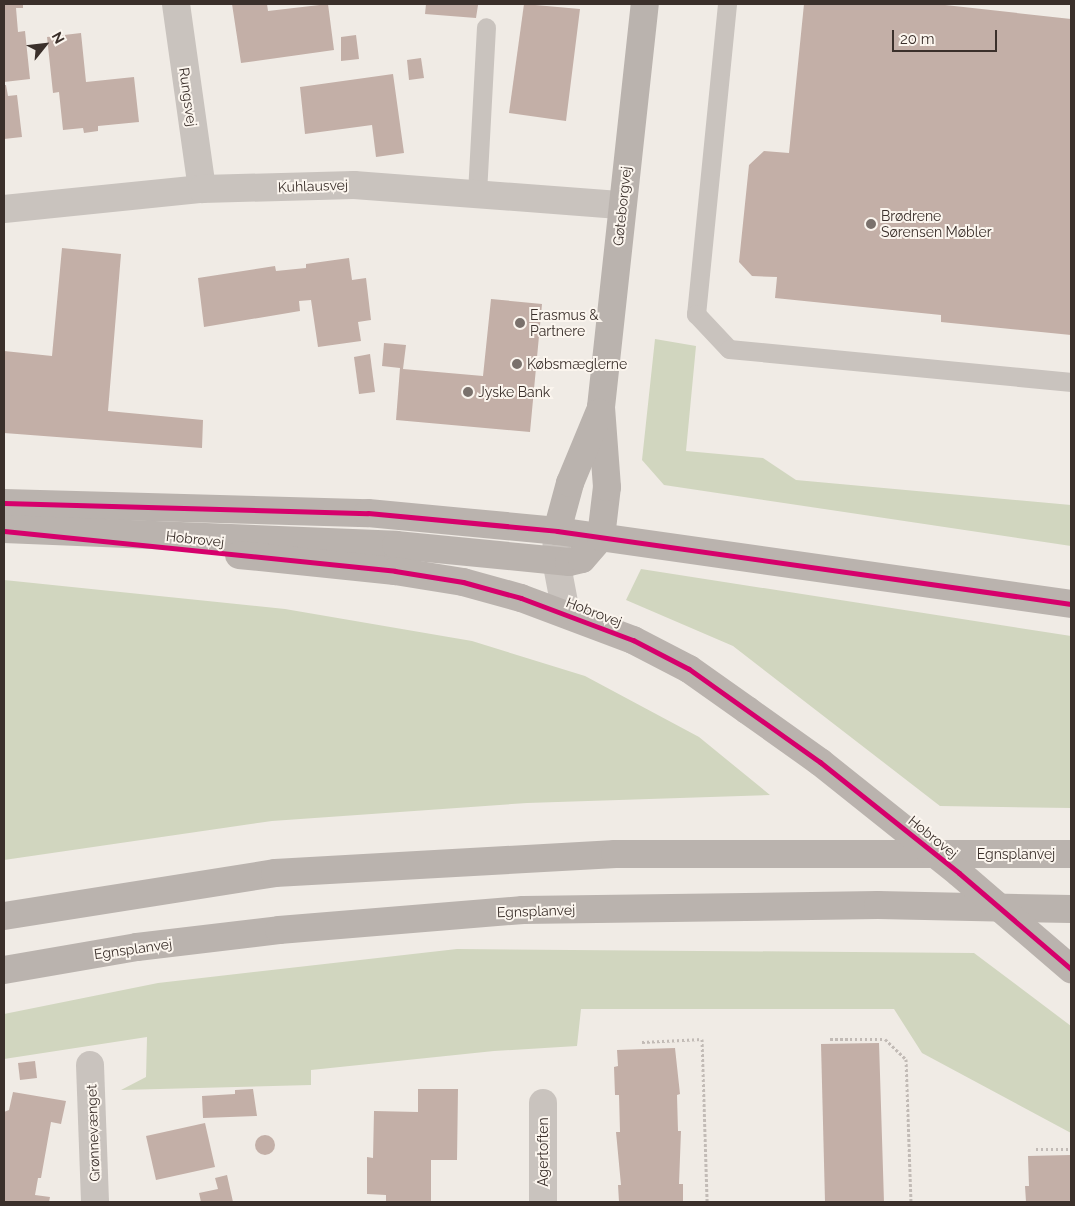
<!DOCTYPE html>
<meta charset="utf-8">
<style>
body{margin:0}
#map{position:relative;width:1075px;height:1206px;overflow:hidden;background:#f0ebe5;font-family:Raleway,sans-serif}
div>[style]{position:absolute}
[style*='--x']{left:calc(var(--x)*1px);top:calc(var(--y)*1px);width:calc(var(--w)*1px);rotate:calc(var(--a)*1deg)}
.green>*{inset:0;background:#d1d6bf}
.building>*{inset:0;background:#c3afa7}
.round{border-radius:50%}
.path>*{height:3px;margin-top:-1.5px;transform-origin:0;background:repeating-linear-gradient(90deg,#c2bbb6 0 2.5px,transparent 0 5px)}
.lane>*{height:19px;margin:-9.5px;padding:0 9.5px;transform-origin:9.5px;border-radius:9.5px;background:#c9c3be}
.street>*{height:28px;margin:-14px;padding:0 14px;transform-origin:14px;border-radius:14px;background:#c9c3be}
.secondary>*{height:28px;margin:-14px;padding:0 14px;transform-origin:14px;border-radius:14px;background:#bab3ae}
.secondary-bridge>*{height:28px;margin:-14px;padding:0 14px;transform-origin:14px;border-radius:14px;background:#bab3ae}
.cycleway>*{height:5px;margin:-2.5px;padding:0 2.5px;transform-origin:2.5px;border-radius:2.5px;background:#d6006c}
.dots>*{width:14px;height:14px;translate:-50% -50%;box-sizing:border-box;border:2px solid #fbf5ee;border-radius:50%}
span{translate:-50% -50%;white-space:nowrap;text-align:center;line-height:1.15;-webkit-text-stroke:4px #fbf5ee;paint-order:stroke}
.street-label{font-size:14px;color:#3b302b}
.poi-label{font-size:14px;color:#3b302b}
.left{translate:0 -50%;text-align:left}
.frame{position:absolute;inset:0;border:5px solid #3b302b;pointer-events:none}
.north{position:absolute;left:20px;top:20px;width:50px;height:50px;-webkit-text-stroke:4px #fbf5ee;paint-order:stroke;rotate:61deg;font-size:14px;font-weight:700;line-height:20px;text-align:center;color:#3b302b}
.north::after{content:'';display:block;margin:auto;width:18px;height:22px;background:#3b302b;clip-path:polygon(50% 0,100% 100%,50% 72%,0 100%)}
.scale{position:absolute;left:892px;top:30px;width:105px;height:22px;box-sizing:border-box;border:2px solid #3b302b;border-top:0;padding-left:6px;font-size:15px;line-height:18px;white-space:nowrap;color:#3b302b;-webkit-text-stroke:4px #fbf5ee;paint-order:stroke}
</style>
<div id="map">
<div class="green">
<i style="clip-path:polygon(655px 339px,696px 346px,686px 451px,763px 458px,796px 480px,1071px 505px,1071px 546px,664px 485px,642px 460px)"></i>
<i style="clip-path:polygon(641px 569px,1071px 636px,1071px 808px,940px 806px,733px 646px,626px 600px)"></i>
<i style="clip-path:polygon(4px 580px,285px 609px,472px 641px,585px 676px,699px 737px,770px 795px,527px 803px,272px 821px,4px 860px)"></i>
<i style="clip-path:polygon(457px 949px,974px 953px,1071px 1026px,1071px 1133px,922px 1053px,894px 1009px,581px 1009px,577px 1046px,494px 1051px,311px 1070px,311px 1085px,121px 1090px,146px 1077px,147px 1037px,4px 1059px,4px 1014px,158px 983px)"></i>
</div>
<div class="building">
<i style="clip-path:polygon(4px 4px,23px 4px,23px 8px,16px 8px,18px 32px,25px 31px,30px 79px,4px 82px)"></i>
<i style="clip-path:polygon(232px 4px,267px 4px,268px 11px,328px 4px,334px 50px,241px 63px)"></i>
<i style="clip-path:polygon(426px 4px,478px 5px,476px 18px,425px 14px)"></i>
<i style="clip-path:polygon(524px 4px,580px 9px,566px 121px,509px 113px)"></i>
<i style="clip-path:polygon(804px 4px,936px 4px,1071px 19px,1071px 335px,941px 322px,941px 315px,775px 298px,777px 277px,752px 276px,739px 262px,749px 165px,764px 151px,789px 153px)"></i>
<i style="clip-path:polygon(81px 33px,86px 82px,134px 77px,139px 122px,98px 126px,98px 131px,84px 133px,83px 128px,63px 130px,59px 92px,53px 93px,47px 37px)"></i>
<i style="clip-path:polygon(356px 35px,359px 59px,341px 61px,341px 37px)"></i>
<i style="clip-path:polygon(421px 58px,424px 78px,409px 80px,407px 60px)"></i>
<i style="clip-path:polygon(393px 74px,404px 153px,376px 157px,372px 125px,305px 134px,300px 87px)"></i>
<i style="clip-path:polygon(4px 85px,6px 85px,8px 96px,17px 95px,22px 137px,4px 139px)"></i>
<i style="clip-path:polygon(62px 248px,121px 254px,108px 411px,203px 420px,202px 448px,4px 433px,4px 351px,52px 356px)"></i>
<i style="clip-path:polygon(349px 258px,352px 280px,366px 278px,371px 320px,358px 322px,361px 341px,318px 347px,311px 300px,299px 301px,300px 311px,204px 327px,198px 278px,275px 266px,276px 271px,306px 268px,306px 264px)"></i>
<i style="clip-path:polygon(491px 299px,542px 304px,530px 432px,396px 420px,400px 368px,382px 366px,384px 343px,406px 345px,403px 369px,483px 376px)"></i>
<i style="clip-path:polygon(370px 354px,375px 392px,359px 394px,354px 357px)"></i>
<i style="clip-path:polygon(879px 1043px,884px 1202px,825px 1202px,821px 1044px)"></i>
<i style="clip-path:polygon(675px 1048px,680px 1094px,677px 1095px,678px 1131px,681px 1131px,679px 1184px,683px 1184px,683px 1202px,619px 1202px,618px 1185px,621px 1185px,616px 1132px,620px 1132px,619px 1095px,615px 1095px,614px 1067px,618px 1066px,617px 1050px)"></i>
<i style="clip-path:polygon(35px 1061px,37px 1078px,20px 1080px,18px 1063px)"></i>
<i style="clip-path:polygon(253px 1089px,257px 1116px,203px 1118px,202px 1096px,235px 1094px,235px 1090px)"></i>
<i style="clip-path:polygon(418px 1089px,458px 1089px,457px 1160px,431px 1160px,431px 1202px,386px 1202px,386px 1195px,367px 1194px,367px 1157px,373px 1158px,374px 1111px,418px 1112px)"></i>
<i style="clip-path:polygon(13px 1092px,66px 1101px,61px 1124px,51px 1122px,41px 1178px,38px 1178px,35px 1195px,50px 1197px,49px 1202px,4px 1202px,4px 1112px,9px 1110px)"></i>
<i style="clip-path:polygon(205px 1123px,215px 1167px,156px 1180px,146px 1136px)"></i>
<i class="round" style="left:255px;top:1135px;width:20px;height:20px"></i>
<i style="clip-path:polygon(1071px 1155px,1071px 1202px,1026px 1202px,1025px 1186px,1029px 1186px,1028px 1156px)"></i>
<i style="clip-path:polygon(227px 1175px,233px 1202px,201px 1202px,199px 1193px,218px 1189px,215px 1178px)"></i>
</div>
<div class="path">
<i style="--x:830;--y:1039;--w:55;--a:0"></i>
<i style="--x:885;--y:1039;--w:29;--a:44"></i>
<i style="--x:906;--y:1059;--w:143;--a:88"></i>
<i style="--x:642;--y:1042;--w:60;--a:-2.9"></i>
<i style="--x:702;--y:1039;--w:163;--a:88.2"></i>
<i style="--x:1036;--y:1149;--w:35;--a:0"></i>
</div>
<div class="lane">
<i style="--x:727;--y:4;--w:312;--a:95.7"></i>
<i style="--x:696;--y:314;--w:48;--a:46.7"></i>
<i style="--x:729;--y:349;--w:344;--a:5.5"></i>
<i style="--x:477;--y:193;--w:166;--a:-86.9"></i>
</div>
<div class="street">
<i style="--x:176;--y:4;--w:187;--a:82"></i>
<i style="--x:4;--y:209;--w:199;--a:-5.8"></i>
<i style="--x:202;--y:189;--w:152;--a:-1.5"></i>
<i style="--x:354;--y:185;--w:269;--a:4.3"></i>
<i style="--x:557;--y:531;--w:29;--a:92"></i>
<i style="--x:556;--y:560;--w:54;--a:79.3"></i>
<i style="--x:90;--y:1065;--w:137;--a:87.9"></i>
<i style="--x:543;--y:1103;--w:99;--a:90"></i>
</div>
<div class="secondary">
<i style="--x:4;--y:503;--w:364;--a:1.6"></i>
<i style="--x:368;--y:513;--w:190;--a:5.4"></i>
<i style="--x:557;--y:531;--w:519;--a:8.08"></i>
<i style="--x:4;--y:529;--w:392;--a:2.3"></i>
<i style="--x:396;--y:545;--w:174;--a:5.6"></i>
<i style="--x:569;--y:562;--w:13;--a:-13"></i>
<i style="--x:582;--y:559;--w:29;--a:-49"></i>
<i style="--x:601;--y:537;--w:50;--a:-83.2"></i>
<i style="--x:607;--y:487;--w:80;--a:-94.3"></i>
<i style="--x:601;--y:407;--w:405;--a:-83.8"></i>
<i style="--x:557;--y:531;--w:50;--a:-74.8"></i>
<i style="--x:570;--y:483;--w:76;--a:-67.5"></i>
<i style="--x:239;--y:555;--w:157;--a:5.9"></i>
<i style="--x:395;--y:571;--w:69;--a:9.2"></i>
<i style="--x:463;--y:582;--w:60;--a:15.4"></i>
<i style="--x:521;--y:598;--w:120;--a:20.6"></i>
<i style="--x:633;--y:640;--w:63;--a:27.4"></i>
<i style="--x:689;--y:669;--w:71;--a:35.3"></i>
<i style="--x:4;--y:916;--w:274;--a:-9"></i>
<i style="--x:275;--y:873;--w:341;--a:-3.2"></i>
<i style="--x:615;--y:854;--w:456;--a:0"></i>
<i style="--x:4;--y:970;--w:135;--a:-9.8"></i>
<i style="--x:137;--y:947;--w:143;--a:-6.8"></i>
<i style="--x:279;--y:930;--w:245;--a:-4.7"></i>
<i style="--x:523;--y:910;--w:355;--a:-0.8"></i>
<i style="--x:878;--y:905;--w:193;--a:1.2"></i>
</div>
<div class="secondary-bridge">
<i style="--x:747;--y:710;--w:90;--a:35.5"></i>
<i style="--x:820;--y:762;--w:178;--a:38.6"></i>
<i style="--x:959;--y:873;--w:148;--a:40.6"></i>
</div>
<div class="cycleway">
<i style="--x:4;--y:503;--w:364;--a:1.6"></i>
<i style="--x:368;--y:513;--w:190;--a:5.4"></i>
<i style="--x:557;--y:531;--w:519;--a:8.08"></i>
<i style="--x:4;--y:531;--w:393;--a:5.8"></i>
<i style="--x:395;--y:571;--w:69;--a:9.2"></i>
<i style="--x:463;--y:582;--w:60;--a:15.4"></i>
<i style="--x:521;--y:598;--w:120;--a:20.6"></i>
<i style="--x:633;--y:640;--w:63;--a:27.4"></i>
<i style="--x:689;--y:669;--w:161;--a:35.4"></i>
<i style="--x:820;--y:762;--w:178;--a:38.6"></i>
<i style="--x:959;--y:873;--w:148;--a:40.6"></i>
</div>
<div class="dots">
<i style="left:871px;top:224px;background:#7a716c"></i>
<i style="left:520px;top:323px;background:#7a716c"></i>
<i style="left:517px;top:364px;background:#7a716c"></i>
<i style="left:468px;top:392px;background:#7a716c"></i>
</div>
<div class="street-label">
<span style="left:188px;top:97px;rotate:82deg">Rungsvej</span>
<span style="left:313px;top:186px;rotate:-2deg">Kuhlausvej</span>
<span style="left:622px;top:206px;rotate:-84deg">Gøteborgvej</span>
<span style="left:195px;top:539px;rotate:6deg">Hobrovej</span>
<span style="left:594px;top:612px;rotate:21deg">Hobrovej</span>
<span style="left:933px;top:837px;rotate:39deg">Hobrovej</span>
<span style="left:1016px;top:854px">Egnsplanvej</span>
<span style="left:536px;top:911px;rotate:-2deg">Egnsplanvej</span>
<span style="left:133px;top:949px;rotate:-8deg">Egnsplanvej</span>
<span style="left:93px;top:1133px;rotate:-92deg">Grønnevænget</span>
<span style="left:543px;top:1152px;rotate:-90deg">Agertoften</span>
</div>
<div class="poi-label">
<span class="left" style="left:881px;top:224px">Brødrene<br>Sørensen Møbler</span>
<span class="left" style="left:530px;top:323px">Erasmus &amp;<br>Partnere</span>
<span class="left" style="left:527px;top:364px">Købsmæglerne</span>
<span class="left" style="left:478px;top:392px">Jyske Bank</span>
</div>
<div class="frame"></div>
<div class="north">N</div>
<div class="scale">20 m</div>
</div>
